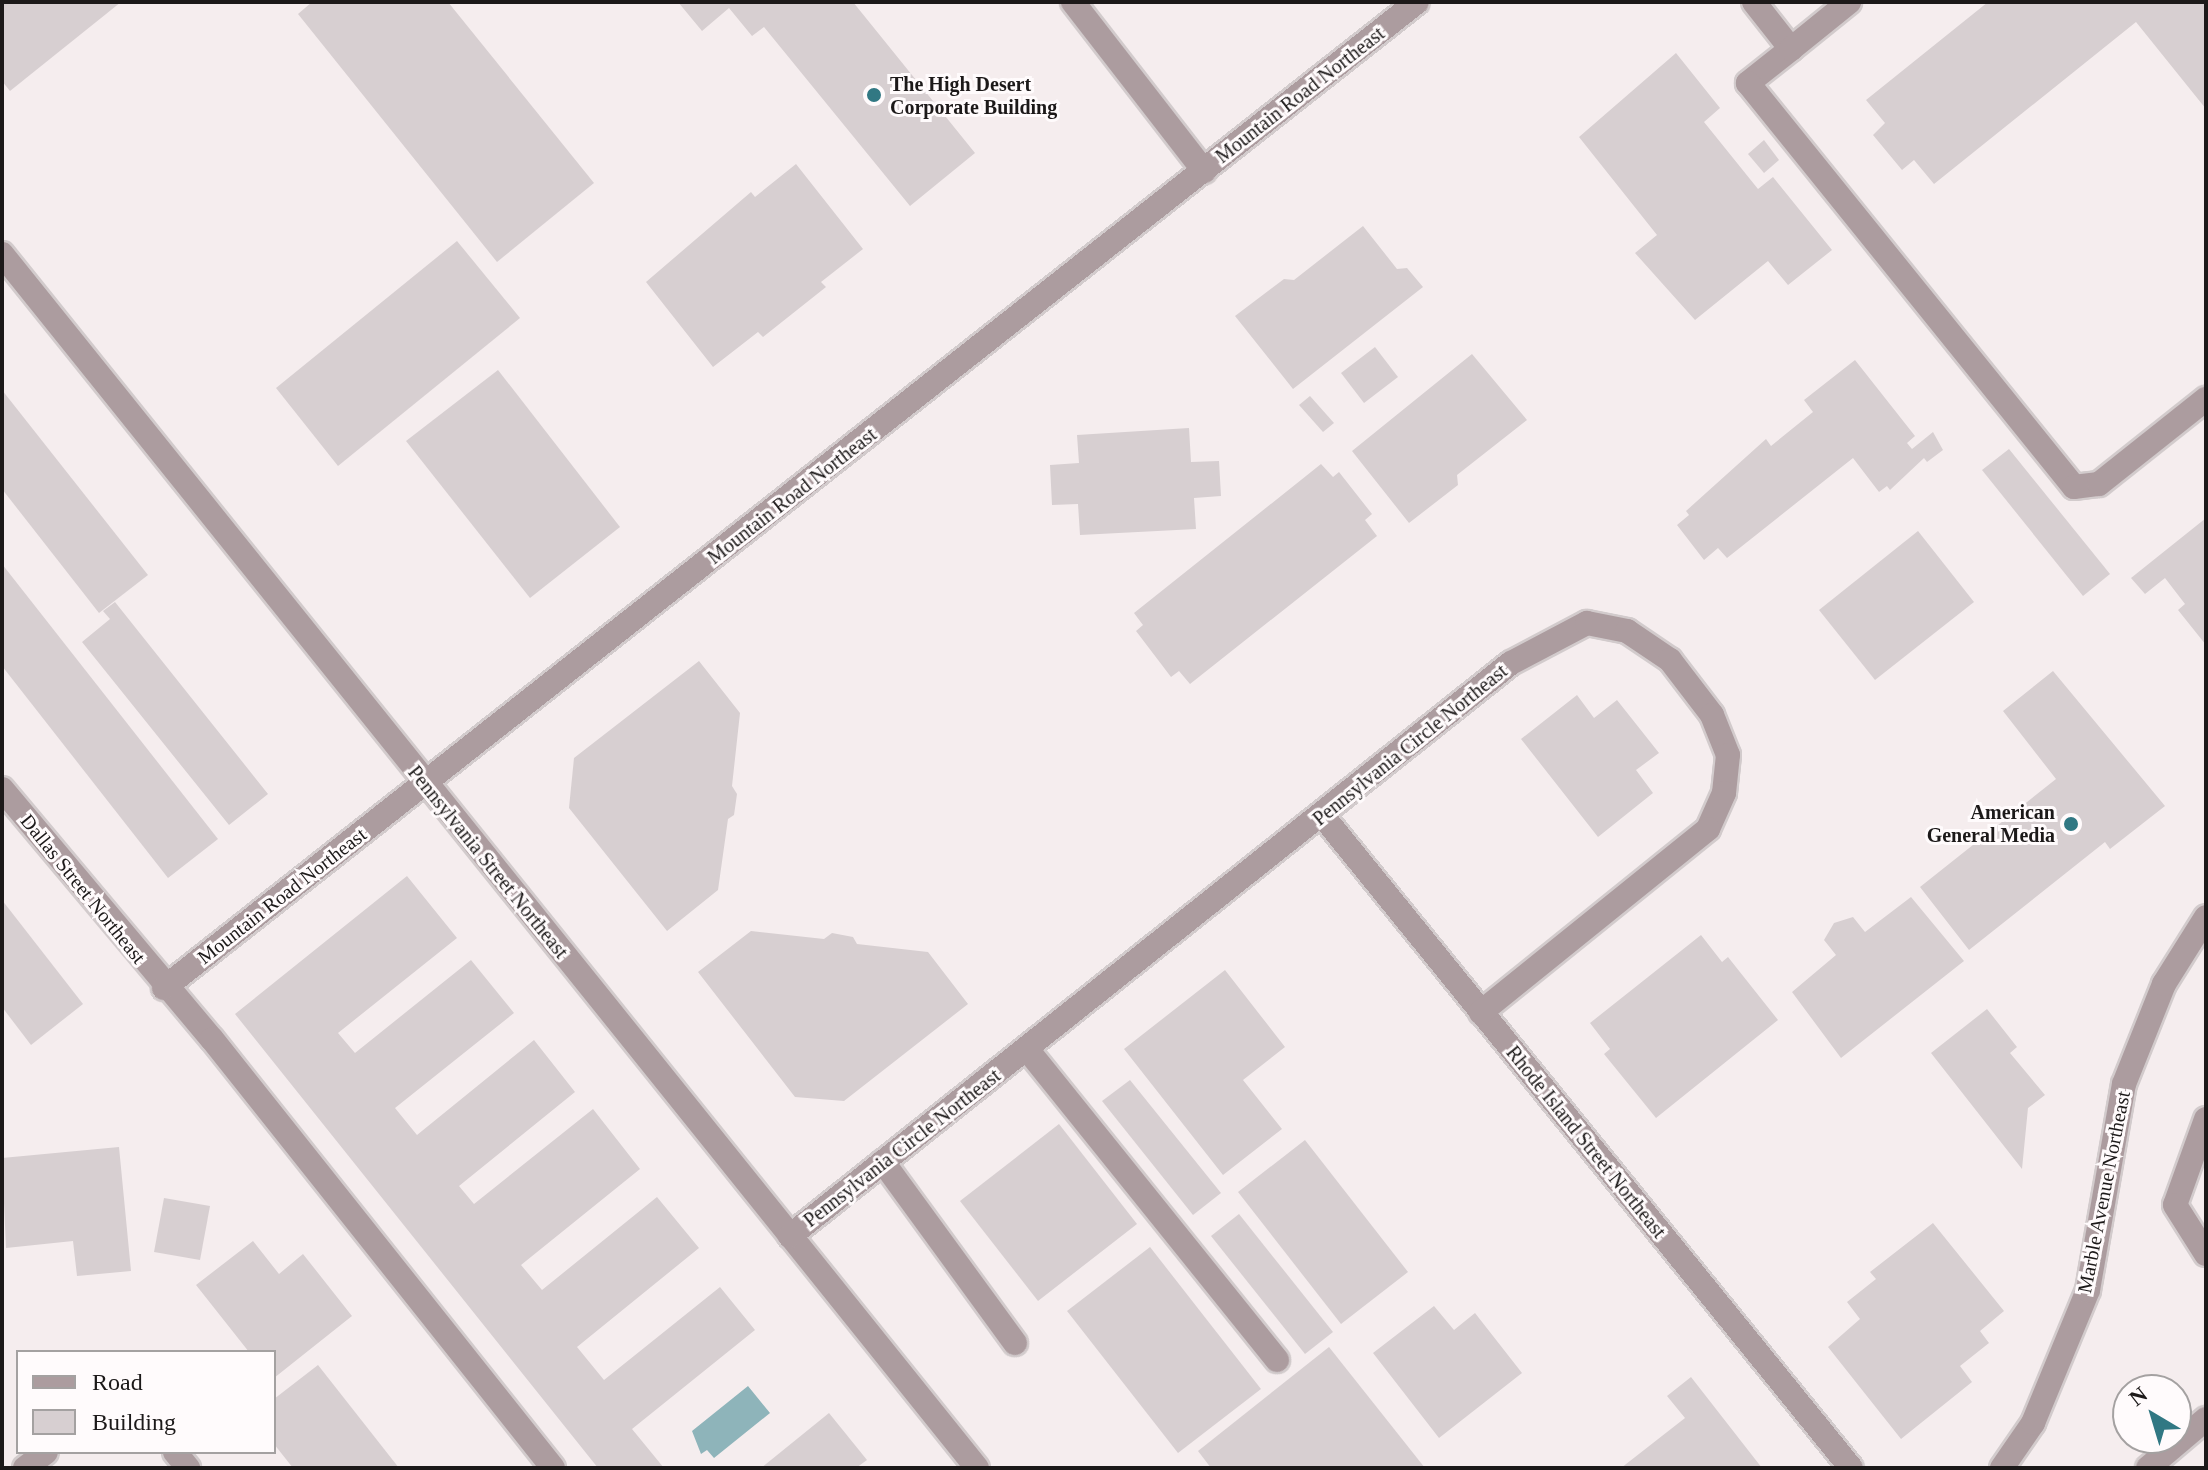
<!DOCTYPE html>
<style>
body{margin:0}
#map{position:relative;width:2208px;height:1470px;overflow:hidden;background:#f5edee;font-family:"Times New Roman",serif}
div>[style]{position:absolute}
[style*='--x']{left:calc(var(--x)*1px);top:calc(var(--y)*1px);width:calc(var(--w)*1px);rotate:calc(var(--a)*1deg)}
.water>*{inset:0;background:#8eb4ba}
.building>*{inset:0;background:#d7cfd1}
.roads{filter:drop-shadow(2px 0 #d2cbcc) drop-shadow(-2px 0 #d2cbcc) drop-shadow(0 2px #d2cbcc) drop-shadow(0 -2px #d2cbcc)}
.minor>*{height:24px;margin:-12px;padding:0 12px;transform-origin:12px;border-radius:12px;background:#ac9c9f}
.dots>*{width:22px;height:22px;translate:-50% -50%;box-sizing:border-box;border:4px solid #fffbfc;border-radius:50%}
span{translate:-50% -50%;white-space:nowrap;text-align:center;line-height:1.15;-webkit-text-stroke:6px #fffbfc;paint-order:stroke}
.poi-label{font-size:20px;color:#1c1919;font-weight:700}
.left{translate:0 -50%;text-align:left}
.right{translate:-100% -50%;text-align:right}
.street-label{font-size:20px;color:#1c1919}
.frame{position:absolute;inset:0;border:4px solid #1c1919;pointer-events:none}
.legend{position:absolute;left:16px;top:1350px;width:260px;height:104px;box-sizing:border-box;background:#fffbfc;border:2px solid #a4a1a1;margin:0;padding:10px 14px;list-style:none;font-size:24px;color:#1c1919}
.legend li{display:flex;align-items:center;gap:16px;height:40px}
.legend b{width:40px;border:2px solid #a4a1a1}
.north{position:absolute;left:2112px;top:1374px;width:80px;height:80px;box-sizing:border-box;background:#fffbfc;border:2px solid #a4a1a1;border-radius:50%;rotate:322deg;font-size:22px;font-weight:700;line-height:32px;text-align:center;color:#1c1919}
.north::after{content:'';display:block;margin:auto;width:28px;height:36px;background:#317883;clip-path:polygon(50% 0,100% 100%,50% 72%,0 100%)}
</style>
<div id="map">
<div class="water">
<i style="clip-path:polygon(748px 1386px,770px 1413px,714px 1458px,707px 1450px,701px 1454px,692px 1431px)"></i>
</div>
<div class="building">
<i style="clip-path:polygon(2px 2px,121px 2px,10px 91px,2px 81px)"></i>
<i style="clip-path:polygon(312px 2px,448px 2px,594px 183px,497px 262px,298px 14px)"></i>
<i style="clip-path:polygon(678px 2px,853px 2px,975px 153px,910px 206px,764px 27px,752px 36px,729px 8px,702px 31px)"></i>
<i style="clip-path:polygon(1988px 2px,2206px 2px,2206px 109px,2136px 22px,1934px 184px,1914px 160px,1902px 170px,1873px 135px,1885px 123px,1866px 100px)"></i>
<i style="clip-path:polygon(1676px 53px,1720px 108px,1704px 122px,1758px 189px,1773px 177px,1832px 250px,1788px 285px,1768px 261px,1695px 320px,1635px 253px,1657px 235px,1579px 137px)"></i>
<i style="clip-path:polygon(1764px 140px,1779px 160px,1764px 173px,1748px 154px)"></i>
<i style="clip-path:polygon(796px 164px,863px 249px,821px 282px,826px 287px,763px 337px,758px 332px,713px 367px,646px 282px,751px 192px,755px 197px)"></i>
<i style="clip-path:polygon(1363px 226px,1397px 269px,1407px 268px,1423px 287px,1293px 389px,1235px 316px,1284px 279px,1294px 280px)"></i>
<i style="clip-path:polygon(457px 241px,520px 318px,338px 466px,276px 388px)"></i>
<i style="clip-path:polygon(1375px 347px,1398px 377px,1364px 403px,1341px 373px)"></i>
<i style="clip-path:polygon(1472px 354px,1527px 420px,1457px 475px,1458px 485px,1409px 523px,1352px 451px)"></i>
<i style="clip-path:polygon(1855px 360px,1915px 436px,1907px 443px,1912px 449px,1933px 432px,1943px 450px,1927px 462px,1924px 458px,1890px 490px,1887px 486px,1879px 492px,1853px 458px,1727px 558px,1718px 548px,1704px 560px,1677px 525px,1689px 515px,1686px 511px,1766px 439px,1771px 446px,1813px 412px,1804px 400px)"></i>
<i style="clip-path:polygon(498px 370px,620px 527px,530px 598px,406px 441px)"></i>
<i style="clip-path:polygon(2px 390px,148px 575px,99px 613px,2px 489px)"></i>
<i style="clip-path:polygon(1310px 396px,1334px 423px,1323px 432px,1299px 405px)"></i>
<i style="clip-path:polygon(1189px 428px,1191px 462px,1219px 461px,1221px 496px,1194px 498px,1196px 529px,1080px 535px,1078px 504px,1052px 505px,1050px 465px,1079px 463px,1077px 435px)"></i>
<i style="clip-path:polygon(2009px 449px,2110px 574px,2083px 596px,1982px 470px)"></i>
<i style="clip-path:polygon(1321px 464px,1333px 477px,1339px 472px,1372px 514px,1365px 520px,1377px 536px,1190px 684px,1179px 671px,1171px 677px,1136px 631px,1143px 625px,1134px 613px)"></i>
<i style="clip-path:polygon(2206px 518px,2206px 645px,2178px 610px,2185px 604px,2165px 578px,2145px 594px,2131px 578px)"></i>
<i style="clip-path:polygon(1918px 531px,1974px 602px,1875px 680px,1819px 610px)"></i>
<i style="clip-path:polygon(2px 564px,218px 839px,168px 878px,2px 666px)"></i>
<i style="clip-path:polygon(115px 602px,268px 794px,229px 825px,82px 642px,110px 619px,103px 611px)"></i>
<i style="clip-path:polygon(699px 661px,740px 713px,732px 786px,737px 794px,734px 815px,728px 819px,718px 890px,667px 931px,569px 808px,574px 758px)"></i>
<i style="clip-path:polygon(2053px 671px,2165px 806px,2110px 849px,2105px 842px,1969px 950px,1920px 887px,2056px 779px,2003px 711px)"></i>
<i style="clip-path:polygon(1577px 695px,1594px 718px,1617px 700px,1659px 753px,1636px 770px,1653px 793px,1598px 837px,1521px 739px)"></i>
<i style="clip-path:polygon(407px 876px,457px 938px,338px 1033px,355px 1053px,471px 960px,514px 1013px,395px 1108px,417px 1135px,534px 1040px,575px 1092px,459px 1186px,474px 1204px,593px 1109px,640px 1169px,521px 1265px,542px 1290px,657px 1197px,699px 1248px,577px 1347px,604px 1380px,720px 1287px,755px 1330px,632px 1429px,664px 1468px,598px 1468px,235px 1014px)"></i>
<i style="clip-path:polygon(1911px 897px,1964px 961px,1841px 1058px,1792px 992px,1836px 955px,1824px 940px,1834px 923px,1853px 917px,1865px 932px)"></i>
<i style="clip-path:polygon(2px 900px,83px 1004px,31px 1045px,2px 1007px)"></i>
<i style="clip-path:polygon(751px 931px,824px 939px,832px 933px,853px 937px,857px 944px,928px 952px,968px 1004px,844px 1101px,795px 1097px,698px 972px)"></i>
<i style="clip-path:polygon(1701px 935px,1722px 962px,1728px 957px,1778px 1020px,1656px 1118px,1604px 1054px,1610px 1049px,1590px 1023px)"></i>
<i style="clip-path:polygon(1225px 970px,1285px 1047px,1243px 1080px,1282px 1129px,1223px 1175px,1124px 1049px)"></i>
<i style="clip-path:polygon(1987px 1009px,2017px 1047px,2010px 1053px,2045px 1095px,2028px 1108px,2022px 1169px,1931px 1053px)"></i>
<i style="clip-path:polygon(1130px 1080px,1221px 1193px,1193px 1215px,1102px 1101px)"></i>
<i style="clip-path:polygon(1059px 1124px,1137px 1224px,1038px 1301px,960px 1201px)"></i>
<i style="clip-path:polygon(1305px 1140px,1408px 1272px,1341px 1324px,1238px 1192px)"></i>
<i style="clip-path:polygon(119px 1147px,131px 1271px,77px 1276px,73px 1241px,6px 1248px,2px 1158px)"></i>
<i style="clip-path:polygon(164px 1198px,210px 1206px,200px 1260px,154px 1252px)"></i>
<i style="clip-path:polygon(1239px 1214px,1333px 1332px,1305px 1354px,1211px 1236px)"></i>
<i style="clip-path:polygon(1933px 1223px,2004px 1311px,1980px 1331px,1989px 1343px,1960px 1366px,1972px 1382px,1901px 1439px,1828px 1347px,1860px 1319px,1847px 1302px,1876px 1279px,1870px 1272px)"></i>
<i style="clip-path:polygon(253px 1241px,279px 1274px,303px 1254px,352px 1316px,274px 1378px,274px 1352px,249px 1352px,196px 1285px)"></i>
<i style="clip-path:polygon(1150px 1247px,1261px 1389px,1178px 1453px,1067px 1311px)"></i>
<i style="clip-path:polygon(1434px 1306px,1454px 1330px,1475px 1313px,1522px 1373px,1439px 1438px,1373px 1353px)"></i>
<i style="clip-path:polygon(1329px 1347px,1425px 1468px,1211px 1468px,1198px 1451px)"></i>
<i style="clip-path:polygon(318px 1365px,399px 1468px,293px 1468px,274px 1444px,274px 1399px)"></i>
<i style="clip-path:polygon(1691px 1377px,1762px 1468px,1621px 1468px,1685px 1418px,1667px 1396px)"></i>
<i style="clip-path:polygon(829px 1413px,867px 1460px,856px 1468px,761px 1468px)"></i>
</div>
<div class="roads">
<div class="minor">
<i style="--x:1073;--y:2;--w:214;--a:52.2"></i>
<i style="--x:1754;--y:2;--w:60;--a:51.8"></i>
<i style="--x:1791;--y:49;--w:55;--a:141.7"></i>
<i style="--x:1748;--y:83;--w:519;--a:51.1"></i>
<i style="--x:2074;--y:487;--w:25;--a:-7"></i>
<i style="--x:2099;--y:484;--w:137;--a:-38.5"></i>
<i style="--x:1791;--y:49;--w:75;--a:-39"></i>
<i style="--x:2;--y:254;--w:1557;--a:51.23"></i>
<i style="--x:2;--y:789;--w:326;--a:50"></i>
<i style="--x:212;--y:1039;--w:548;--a:51.52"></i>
<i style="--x:1322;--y:815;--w:840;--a:50.99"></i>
<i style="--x:164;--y:988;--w:1594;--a:-38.2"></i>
<i style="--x:1027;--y:1049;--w:399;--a:51.2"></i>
<i style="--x:2206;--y:1119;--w:91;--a:109.8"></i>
<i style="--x:2175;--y:1205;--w:58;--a:57.7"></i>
<i style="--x:883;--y:1162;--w:224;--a:53.9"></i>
<i style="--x:790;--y:1236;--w:921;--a:-38.48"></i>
<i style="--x:1511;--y:663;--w:86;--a:-27.8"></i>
<i style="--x:1587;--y:623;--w:41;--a:11.3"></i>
<i style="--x:1627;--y:631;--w:52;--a:34"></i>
<i style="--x:1670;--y:660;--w:69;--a:52.6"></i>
<i style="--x:1712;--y:715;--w:43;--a:68.2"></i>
<i style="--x:1728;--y:755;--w:38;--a:96"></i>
<i style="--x:1724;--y:793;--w:39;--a:114"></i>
<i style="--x:1708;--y:829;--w:292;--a:141.1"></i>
<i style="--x:175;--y:1452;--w:21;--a:51"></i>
<i style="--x:25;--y:1468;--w:26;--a:-37"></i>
<i style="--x:2002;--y:1468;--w:55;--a:-55.4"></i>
<i style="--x:2033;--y:1423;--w:144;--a:-67.5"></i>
<i style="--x:2088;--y:1290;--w:209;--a:-80.1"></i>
<i style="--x:2124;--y:1084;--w:108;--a:-68.2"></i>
<i style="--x:2164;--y:984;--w:79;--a:-57.9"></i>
<i style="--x:2148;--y:1468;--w:76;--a:-40.2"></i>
</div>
</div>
<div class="dots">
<i style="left:874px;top:95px;background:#317883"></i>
<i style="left:2071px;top:824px;background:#317883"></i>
</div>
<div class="poi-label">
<span class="left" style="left:890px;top:96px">The High Desert<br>Corporate Building</span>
<span class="right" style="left:2055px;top:824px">American<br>General Media</span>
</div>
<div class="street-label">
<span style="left:1300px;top:95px;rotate:-38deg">Mountain Road Northeast</span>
<span style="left:792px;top:496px;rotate:-38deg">Mountain Road Northeast</span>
<span style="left:1410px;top:745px;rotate:-39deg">Pennsylvania Circle Northeast</span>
<span style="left:488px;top:862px;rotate:51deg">Pennsylvania Street Northeast</span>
<span style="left:83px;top:889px;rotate:51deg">Dallas Street Northeast</span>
<span style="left:282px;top:896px;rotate:-38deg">Mountain Road Northeast</span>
<span style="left:1586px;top:1142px;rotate:51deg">Rhode Island Street Northeast</span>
<span style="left:902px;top:1148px;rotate:-38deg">Pennsylvania Circle Northeast</span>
<span style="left:2104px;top:1192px;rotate:-79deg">Marble Avenue Northeast</span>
</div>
<div class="frame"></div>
<ul class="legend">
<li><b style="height:10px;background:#ac9c9f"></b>Road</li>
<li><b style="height:22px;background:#d7cfd1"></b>Building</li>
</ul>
<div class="north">N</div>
</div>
